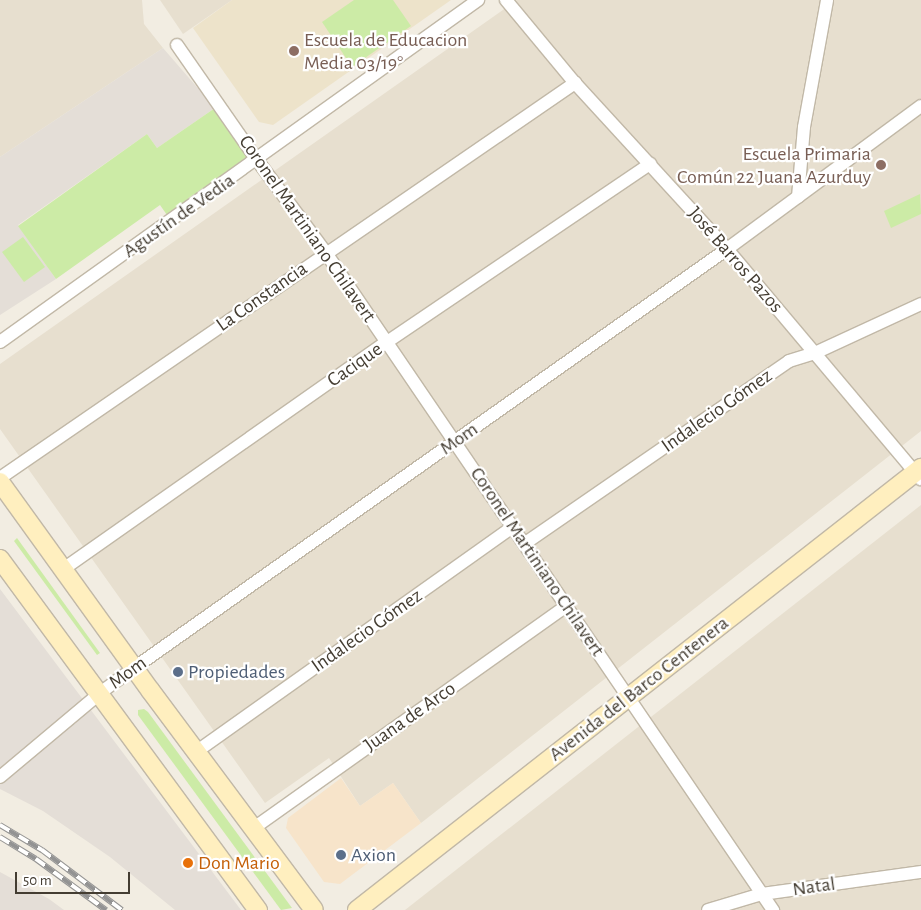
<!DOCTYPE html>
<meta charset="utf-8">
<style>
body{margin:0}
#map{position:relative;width:921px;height:910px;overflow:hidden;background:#f2ede2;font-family:"Alegreya Sans",sans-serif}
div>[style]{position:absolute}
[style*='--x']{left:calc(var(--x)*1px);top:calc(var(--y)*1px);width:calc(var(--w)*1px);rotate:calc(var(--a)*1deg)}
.residential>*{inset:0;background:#e7dfcf}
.commercial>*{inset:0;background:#f7e4ca}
.industrial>*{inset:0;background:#e4ded7}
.education>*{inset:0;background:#ede3ca}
.green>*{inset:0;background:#cceba6}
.roads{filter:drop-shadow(1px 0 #c1b8a7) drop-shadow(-1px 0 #c1b8a7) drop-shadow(0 1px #c1b8a7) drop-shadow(0 -1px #c1b8a7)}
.street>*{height:12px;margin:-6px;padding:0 6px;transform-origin:6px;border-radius:6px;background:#fff}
.secondary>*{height:18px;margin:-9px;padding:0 9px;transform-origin:9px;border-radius:9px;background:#ffefbf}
.rail>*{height:5.5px;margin-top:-2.75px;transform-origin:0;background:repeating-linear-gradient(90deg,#fff 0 11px,#939393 0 22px);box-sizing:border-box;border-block:1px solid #939393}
.dots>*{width:14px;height:14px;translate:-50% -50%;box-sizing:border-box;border:2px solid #fff;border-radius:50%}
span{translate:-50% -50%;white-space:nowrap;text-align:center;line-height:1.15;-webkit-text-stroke:4.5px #fff;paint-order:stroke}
.education-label{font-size:20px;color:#785e54}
.left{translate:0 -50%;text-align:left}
.right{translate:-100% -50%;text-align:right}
.street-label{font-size:20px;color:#443d32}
.service-label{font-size:20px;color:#4e5e75}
.food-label{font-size:20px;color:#c56008}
.scale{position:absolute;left:15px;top:872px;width:115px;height:22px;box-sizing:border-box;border:2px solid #443d32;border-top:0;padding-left:6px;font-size:15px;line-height:18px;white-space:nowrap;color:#443d32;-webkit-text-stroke:4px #fff;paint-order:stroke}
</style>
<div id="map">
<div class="residential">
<i style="clip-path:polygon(0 0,142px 0,144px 24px,163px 48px,0 157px)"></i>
<i style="clip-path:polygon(160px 0,232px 0,183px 34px)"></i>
<i style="clip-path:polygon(517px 0,921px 0,921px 431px,421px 823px,393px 783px,360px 806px,329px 758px,265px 803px,0 429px,0 364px)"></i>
<i style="clip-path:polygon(921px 505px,921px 910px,405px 910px)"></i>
</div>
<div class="commercial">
<i style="clip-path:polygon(341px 778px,360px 806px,393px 783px,421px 823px,340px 884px,324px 882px,286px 828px,288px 818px)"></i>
</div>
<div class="industrial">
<i style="clip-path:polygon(163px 48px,215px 108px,157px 148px,147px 134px,18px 225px,56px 279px,0 315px,0 157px)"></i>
<i style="clip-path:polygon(0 589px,241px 910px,175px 910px,110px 857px,43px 811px,0 789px)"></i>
<i style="clip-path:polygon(0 872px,49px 899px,64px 910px,0 910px)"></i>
</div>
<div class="education">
<i style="clip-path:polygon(232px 0,451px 0,273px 125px,259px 122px,193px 28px)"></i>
</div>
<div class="green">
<i style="clip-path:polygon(354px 0,393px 0,411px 26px,352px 67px,322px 22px)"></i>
<i style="clip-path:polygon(215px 108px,250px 158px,167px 215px,160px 205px,56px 279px,18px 226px,147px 134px,157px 148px)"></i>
<i style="clip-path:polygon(920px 194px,921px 214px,891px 228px,884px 211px)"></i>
<i style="clip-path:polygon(23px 237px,45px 267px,24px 282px,2px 252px)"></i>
<i style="clip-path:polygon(17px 538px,100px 653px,97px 655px,14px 541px)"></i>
<i style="clip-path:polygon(144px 709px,148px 712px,292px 908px,281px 910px,138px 715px,138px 710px)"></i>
</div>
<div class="roads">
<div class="street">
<i style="--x:506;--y:0;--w:108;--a:50.3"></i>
<i style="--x:575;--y:83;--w:225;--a:47.5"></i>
<i style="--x:727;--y:249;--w:301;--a:49.9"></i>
<i style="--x:177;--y:45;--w:140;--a:55.2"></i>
<i style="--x:257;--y:160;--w:116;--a:53.4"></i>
<i style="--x:326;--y:253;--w:795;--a:55.77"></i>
<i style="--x:798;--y:197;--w:70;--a:-85.1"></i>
<i style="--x:804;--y:127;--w:129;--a:-79.7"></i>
<i style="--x:0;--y:342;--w:588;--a:-35.58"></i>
<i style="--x:0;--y:478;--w:698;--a:-34.49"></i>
<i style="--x:524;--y:544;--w:322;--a:-34.6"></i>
<i style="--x:789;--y:361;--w:27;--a:-17"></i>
<i style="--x:815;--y:353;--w:117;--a:-24.8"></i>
<i style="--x:62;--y:570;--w:397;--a:-35.1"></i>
<i style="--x:387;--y:342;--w:318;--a:-34.1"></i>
<i style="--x:196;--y:752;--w:389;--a:-35.4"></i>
<i style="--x:0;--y:777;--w:131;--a:-40"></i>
<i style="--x:100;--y:693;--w:42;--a:-36.3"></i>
<i style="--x:134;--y:668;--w:726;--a:-35.24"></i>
<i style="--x:727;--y:249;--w:241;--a:-36.4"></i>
<i style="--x:254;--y:828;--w:383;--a:-35.4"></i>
<i style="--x:708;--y:910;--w:56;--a:-16.5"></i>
<i style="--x:762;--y:894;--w:161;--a:-7.9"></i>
</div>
<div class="secondary">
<i style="--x:0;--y:482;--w:256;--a:54.2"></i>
<i style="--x:150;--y:690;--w:274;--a:53.3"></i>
<i style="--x:0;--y:559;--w:436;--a:53.7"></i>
<i style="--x:357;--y:910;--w:717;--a:-38.09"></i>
</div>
</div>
<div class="rail">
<i style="--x:0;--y:825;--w:49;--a:30.8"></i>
<i style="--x:42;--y:850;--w:100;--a:36.9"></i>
<i style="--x:0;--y:837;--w:42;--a:31.4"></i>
<i style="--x:36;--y:859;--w:87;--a:36.1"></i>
</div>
<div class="dots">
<i style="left:294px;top:51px;background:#8d6e63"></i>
<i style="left:881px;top:165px;background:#8d6e63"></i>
<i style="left:178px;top:672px;background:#5c6f8a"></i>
<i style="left:341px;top:855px;background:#5c6f8a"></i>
<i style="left:188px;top:863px;background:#e8710a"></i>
</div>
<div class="education-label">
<span class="left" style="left:304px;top:52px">Escuela de Educacion<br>Media 03/19°</span>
<span class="right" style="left:871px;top:166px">Escuela Primaria<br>Común 22 Juana Azurduy</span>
</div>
<div class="street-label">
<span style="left:179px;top:216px;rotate:-35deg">Agustín de Vedia</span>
<span style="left:307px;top:229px;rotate:55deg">Coronel Martiniano Chilavert</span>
<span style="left:735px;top:260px;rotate:49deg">José Barros Pazos</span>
<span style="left:262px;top:297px;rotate:-35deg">La Constancia</span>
<span style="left:355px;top:365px;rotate:-35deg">Cacique</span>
<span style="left:717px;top:411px;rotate:-35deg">Indalecio Gómez</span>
<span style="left:459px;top:439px;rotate:-35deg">Mom</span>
<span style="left:537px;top:562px;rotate:56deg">Coronel Martiniano Chilavert</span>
<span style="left:367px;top:631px;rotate:-35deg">Indalecio Gómez</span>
<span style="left:128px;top:673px;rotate:-36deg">Mom</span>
<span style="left:639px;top:689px;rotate:-38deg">Avenida del Barco Centenera</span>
<span style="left:410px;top:717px;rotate:-35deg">Juana de Arco</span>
<span style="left:814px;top:887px;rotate:-8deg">Natal</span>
</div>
<div class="service-label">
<span class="left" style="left:188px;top:672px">Propiedades</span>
<span class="left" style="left:351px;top:855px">Axion</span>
</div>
<div class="food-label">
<span class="left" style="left:198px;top:863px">Don Mario</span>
</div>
<div class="scale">50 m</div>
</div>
